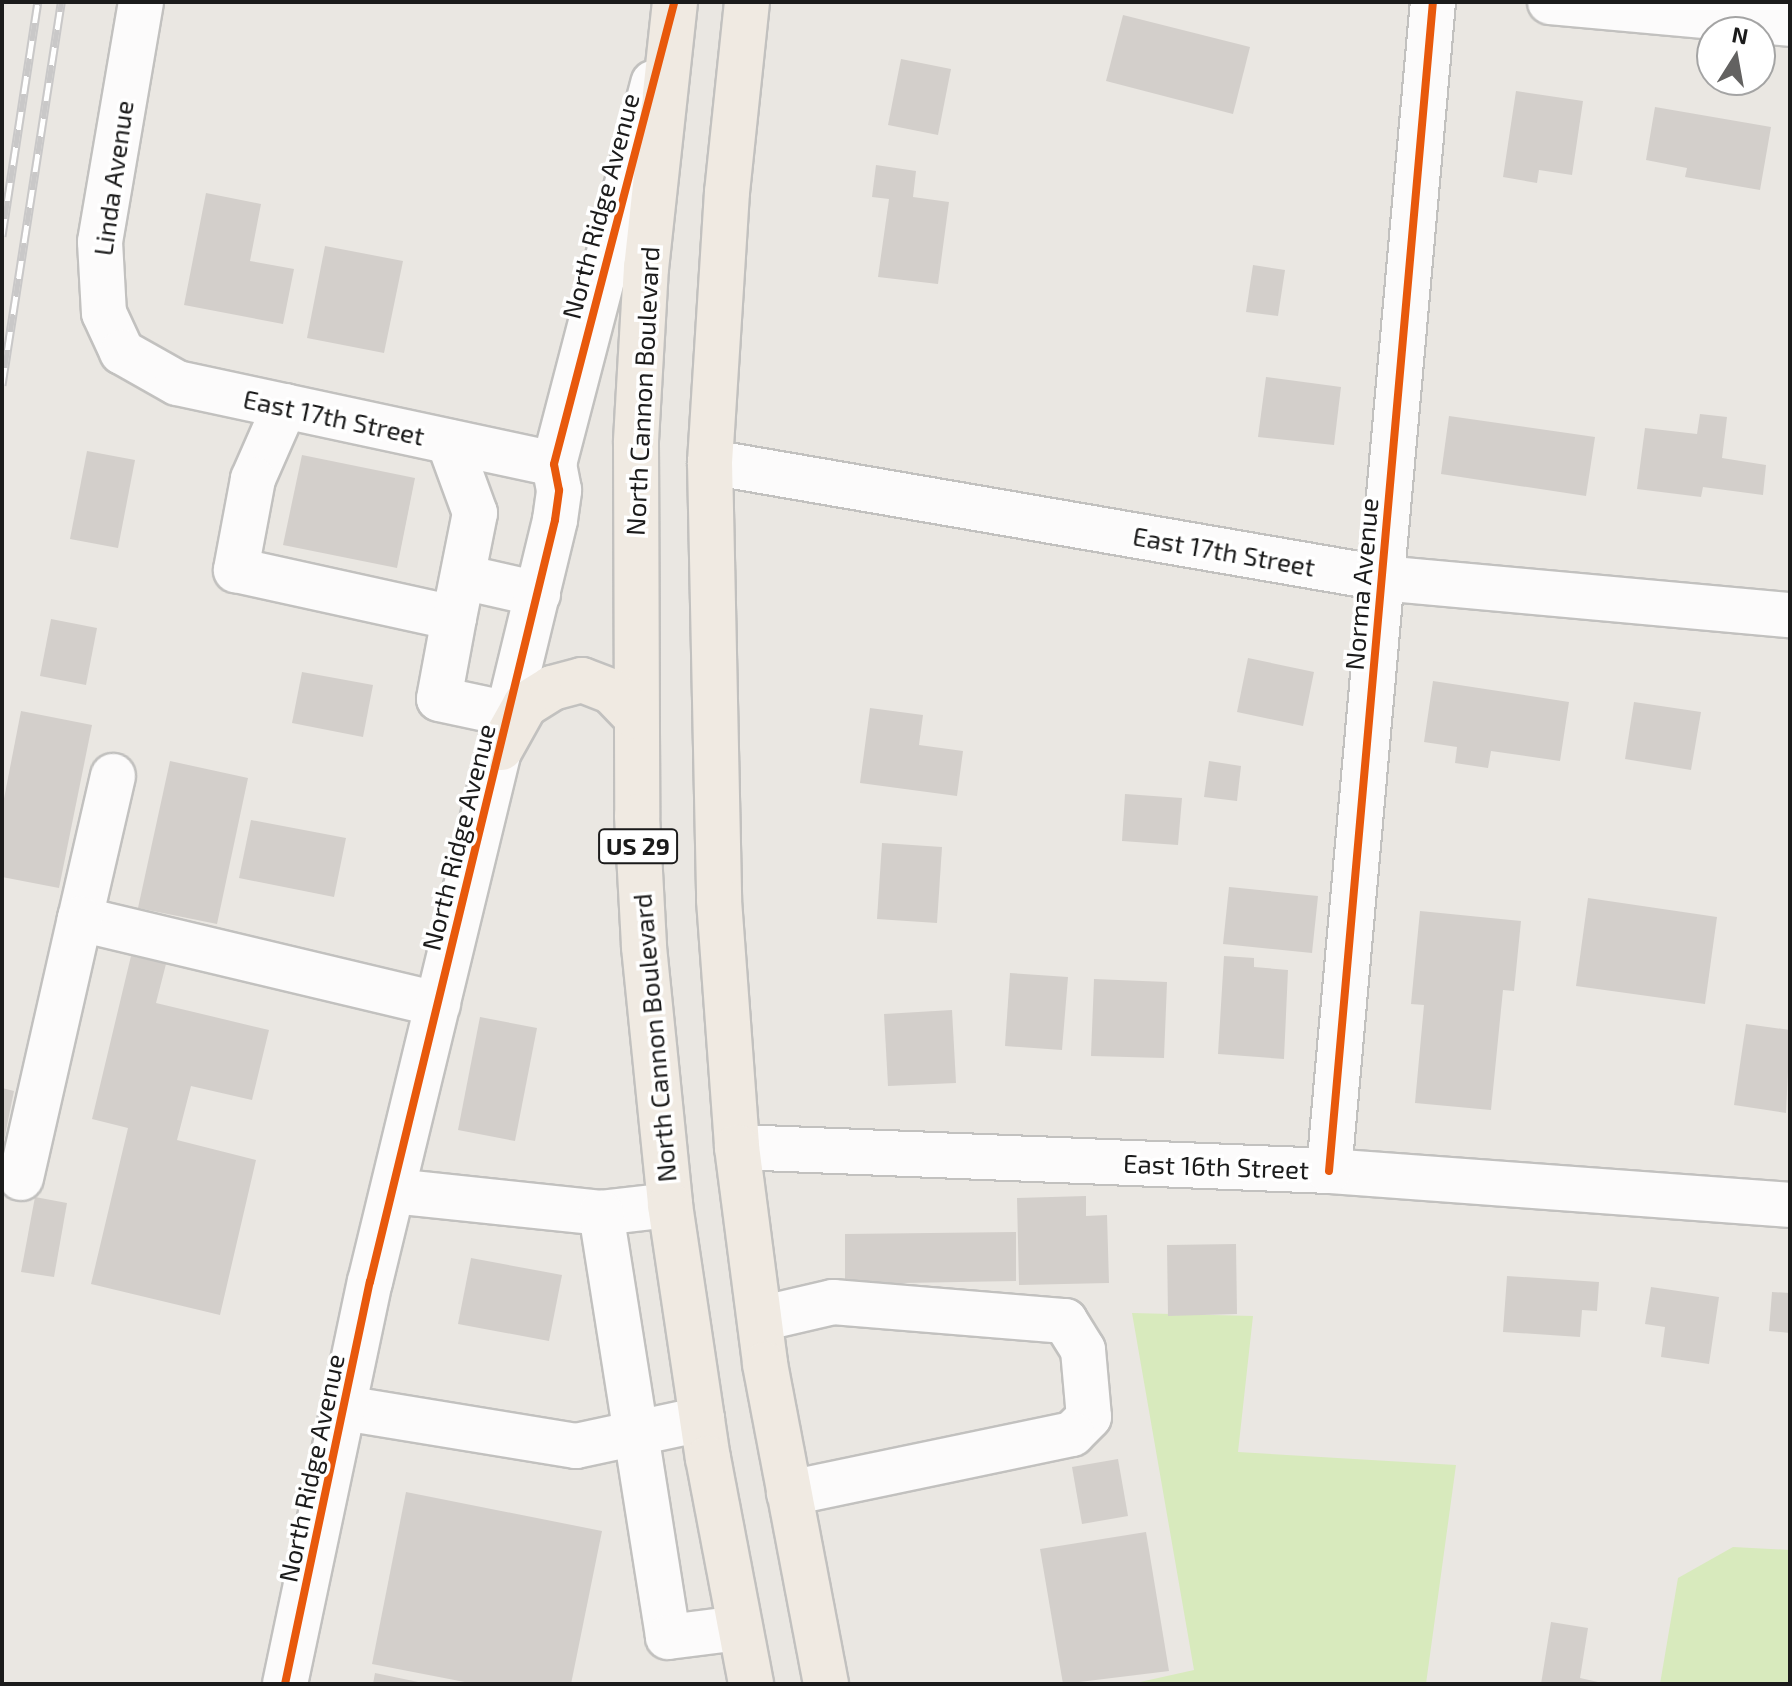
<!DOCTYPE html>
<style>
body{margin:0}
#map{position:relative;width:1792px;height:1686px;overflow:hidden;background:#eae7e2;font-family:"Exo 2",sans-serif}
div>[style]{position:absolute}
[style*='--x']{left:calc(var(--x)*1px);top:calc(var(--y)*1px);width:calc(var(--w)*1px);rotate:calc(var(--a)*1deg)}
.grass>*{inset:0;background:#d8eabd}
.building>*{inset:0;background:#d3cfcb}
.roads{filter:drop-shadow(2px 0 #c2c1bf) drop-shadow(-2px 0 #c2c1bf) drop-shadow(0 2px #c2c1bf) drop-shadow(0 -2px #c2c1bf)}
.minor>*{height:44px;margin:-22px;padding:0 22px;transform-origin:22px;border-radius:22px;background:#fcfbfb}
.major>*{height:44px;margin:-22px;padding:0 22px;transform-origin:22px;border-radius:22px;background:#f0eae2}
.rail>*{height:9px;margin-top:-4.5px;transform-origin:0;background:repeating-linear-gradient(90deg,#fff 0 18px,#c9c8c8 0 36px);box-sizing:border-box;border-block:2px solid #c9c8c8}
.cycleway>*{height:8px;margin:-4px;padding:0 4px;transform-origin:4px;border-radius:4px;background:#e8590c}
span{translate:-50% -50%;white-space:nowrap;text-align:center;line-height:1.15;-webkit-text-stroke:7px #fff;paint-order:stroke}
.shield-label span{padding:2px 6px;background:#fff;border:2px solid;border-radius:6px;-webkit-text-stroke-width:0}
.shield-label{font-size:24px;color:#1b1b1b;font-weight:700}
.street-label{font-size:26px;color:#1b1b1b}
.frame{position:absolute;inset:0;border:4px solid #1b1b1b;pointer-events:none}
.north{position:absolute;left:1696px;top:16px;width:80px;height:80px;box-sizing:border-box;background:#fff;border:2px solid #a4a4a4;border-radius:50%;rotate:11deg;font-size:22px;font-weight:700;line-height:32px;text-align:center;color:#1b1b1b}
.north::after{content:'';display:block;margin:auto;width:28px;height:36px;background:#636261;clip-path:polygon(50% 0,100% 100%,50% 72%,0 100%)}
</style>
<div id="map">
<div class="grass">
<i style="clip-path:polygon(1132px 1313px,1253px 1316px,1238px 1452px,1456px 1465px,1426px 1684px,1131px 1684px,1194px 1670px)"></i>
<i style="clip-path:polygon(1733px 1547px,1790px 1550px,1790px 1684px,1660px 1684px,1678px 1578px)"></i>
</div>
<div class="building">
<i style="clip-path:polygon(1123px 15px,1250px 47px,1233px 114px,1106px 81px)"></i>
<i style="clip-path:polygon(901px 59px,951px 69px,938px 135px,888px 125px)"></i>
<i style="clip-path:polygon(1516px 91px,1583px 101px,1572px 175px,1539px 170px,1537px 183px,1503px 177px)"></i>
<i style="clip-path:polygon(1655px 107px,1771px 127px,1760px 190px,1685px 177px,1687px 168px,1646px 160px)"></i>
<i style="clip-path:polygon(876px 165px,916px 171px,913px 197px,949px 202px,938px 284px,878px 277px,889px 199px,872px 197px)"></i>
<i style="clip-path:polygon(206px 193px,261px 204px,250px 261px,294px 269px,283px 324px,184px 305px)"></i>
<i style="clip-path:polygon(325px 246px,403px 261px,384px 353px,307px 338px)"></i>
<i style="clip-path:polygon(1253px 265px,1285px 270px,1278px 316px,1246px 312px)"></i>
<i style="clip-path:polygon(1266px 377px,1341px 387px,1334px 445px,1258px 437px)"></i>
<i style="clip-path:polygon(1700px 414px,1727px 417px,1722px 458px,1766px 465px,1763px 495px,1703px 487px,1701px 497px,1637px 489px,1645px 428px,1697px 434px)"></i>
<i style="clip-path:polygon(1449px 416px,1595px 437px,1586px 496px,1441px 474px)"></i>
<i style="clip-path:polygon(87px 451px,135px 460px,118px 548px,70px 539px)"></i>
<i style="clip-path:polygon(302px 455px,415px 478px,397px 568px,283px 545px)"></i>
<i style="clip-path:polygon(51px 619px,97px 628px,86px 685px,40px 676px)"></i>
<i style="clip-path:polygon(1248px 658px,1314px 672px,1303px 726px,1237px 712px)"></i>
<i style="clip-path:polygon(302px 672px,373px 685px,363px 737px,292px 723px)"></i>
<i style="clip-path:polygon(1433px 681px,1569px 702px,1560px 761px,1491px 751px,1488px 768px,1455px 763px,1457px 747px,1424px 742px)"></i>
<i style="clip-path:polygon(1634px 702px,1701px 712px,1691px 770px,1625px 759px)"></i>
<i style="clip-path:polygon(870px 708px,923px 715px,919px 745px,963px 751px,957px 796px,860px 783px)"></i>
<i style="clip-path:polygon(21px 711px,92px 725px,59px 888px,2px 877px,2px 809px)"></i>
<i style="clip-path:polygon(170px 761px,248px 778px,217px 924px,138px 908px)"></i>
<i style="clip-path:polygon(1209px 761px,1241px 766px,1237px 801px,1204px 797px)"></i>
<i style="clip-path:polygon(1125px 794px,1182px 798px,1178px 845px,1122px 841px)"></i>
<i style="clip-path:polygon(251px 820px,346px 838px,334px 897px,239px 878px)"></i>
<i style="clip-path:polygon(882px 843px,942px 847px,937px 923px,877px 919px)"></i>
<i style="clip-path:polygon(1229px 887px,1318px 896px,1312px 953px,1223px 944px)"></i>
<i style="clip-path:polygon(1588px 898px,1717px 917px,1705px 1004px,1576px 986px)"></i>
<i style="clip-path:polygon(1420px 911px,1521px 921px,1514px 991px,1503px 990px,1491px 1110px,1415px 1103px,1424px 1005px,1411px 1004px)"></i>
<i style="clip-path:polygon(131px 956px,166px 964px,156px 1003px,269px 1030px,252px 1100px,191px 1086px,177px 1140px,256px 1160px,220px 1315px,91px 1284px,128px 1128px,92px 1119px)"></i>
<i style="clip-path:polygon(1224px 956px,1254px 958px,1254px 967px,1288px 970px,1284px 1059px,1218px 1054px)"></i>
<i style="clip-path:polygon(1010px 973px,1068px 977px,1062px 1050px,1005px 1046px)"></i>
<i style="clip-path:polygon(1094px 979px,1167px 982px,1164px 1058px,1091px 1056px)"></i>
<i style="clip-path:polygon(952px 1010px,956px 1083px,888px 1086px,884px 1014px)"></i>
<i style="clip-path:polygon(480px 1017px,537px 1028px,515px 1141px,458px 1130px)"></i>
<i style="clip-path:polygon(1746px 1024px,1790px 1030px,1786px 1113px,1734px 1105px)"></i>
<i style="clip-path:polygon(2px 1088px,14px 1091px,3px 1145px,2px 1145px)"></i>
<i style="clip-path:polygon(1086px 1196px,1086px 1216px,1107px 1215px,1109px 1283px,1019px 1285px,1017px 1198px)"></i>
<i style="clip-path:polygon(35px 1197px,67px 1203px,54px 1277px,21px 1272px)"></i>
<i style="clip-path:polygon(1016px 1232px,1016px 1281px,845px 1284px,845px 1234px)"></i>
<i style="clip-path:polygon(1236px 1244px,1237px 1314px,1168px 1316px,1167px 1245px)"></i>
<i style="clip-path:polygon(471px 1258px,562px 1275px,549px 1341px,458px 1324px)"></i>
<i style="clip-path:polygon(1507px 1276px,1599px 1282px,1597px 1311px,1582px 1310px,1580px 1337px,1503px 1332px)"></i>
<i style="clip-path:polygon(1651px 1287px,1719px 1297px,1709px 1364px,1661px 1357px,1665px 1327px,1645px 1324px)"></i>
<i style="clip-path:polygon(1772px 1292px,1790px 1293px,1790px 1333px,1769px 1331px)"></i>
<i style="clip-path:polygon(1118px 1459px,1128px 1516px,1082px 1524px,1072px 1467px)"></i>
<i style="clip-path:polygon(406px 1492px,602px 1531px,571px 1684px,475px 1684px,372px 1664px)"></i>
<i style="clip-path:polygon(1146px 1532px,1169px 1671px,1063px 1684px,1040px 1549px)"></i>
<i style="clip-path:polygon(1551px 1622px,1588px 1628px,1580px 1678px,1607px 1684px,1541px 1684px)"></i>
<i style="clip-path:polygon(375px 1673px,423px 1683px,423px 1684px,373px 1684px)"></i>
</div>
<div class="roads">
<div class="minor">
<i style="--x:141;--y:2;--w:243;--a:99.7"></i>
<i style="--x:100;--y:242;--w:71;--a:86.8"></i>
<i style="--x:104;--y:313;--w:43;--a:65.2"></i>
<i style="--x:122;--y:352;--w:63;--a:29.4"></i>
<i style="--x:177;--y:383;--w:386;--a:12.1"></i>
<i style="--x:1550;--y:2;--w:241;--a:5.2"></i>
<i style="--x:285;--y:406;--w:80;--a:113.7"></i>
<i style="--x:253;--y:479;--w:93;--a:100.6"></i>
<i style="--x:236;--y:570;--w:223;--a:12.4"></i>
<i style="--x:454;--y:618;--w:107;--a:-78.7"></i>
<i style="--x:475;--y:513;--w:76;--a:-110.1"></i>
<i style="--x:710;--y:462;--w:681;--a:9.81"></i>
<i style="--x:1381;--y:578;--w:411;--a:5.2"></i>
<i style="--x:463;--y:577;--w:77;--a:12.8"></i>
<i style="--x:454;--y:618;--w:82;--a:100.5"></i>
<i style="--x:439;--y:699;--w:72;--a:12.1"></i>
<i style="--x:113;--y:776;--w:147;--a:103"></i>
<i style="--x:80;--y:919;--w:368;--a:13.4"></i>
<i style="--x:737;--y:1147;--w:592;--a:2.32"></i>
<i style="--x:1329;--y:1171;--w:462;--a:4.2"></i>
<i style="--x:1329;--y:1171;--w:1174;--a:-84.92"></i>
<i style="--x:21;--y:1178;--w:266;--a:-77.2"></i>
<i style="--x:393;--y:1191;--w:209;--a:6"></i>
<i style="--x:670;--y:1205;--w:69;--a:173.4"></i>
<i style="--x:601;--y:1213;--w:429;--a:81"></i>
<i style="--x:668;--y:1637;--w:72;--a:-7.2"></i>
<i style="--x:760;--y:1319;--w:75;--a:-13.1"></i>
<i style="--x:833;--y:1302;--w:233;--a:4.7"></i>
<i style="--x:1065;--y:1321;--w:34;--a:58"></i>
<i style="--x:1083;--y:1350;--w:67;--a:84.9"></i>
<i style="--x:1089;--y:1417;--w:24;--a:135"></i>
<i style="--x:1072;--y:1434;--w:289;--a:168.2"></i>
<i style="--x:344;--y:1408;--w:235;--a:9.3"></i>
<i style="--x:576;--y:1446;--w:129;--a:-12.1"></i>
<i style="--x:285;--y:1684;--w:411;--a:-78.1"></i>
<i style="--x:370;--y:1282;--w:784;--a:-76.35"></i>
<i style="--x:555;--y:520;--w:30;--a:-82"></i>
<i style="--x:559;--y:490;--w:26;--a:-101"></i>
<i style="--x:554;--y:464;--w:394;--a:-75.4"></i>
</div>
<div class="major">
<i style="--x:675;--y:2;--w:267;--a:96.2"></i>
<i style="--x:646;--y:267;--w:176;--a:93.3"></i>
<i style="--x:636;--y:443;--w:373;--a:89.8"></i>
<i style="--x:637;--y:816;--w:131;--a:86.9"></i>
<i style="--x:644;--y:947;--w:259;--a:84.2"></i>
<i style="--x:670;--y:1205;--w:256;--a:81.5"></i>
<i style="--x:708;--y:1458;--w:230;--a:79.2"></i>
<i style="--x:747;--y:2;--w:191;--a:96"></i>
<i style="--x:727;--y:192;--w:271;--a:93.6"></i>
<i style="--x:710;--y:462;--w:438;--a:88.8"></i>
<i style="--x:719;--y:900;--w:248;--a:85.8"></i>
<i style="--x:737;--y:1147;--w:219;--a:82.6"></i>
<i style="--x:765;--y:1364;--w:326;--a:79.2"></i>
<i style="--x:501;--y:748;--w:49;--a:-60.8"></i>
<i style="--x:525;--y:705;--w:32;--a:-32"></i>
<i style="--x:552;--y:688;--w:31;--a:-15"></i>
<i style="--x:582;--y:680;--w:31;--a:21"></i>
<i style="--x:611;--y:691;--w:36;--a:46"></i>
</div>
</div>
<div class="rail">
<i style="--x:2;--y:236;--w:237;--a:-81.3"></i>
<i style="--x:2;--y:385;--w:388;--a:-81.2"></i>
</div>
<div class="cycleway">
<i style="--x:1329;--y:1171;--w:1174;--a:-84.92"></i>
<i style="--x:285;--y:1684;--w:411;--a:-78.1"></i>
<i style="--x:370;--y:1282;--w:784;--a:-76.35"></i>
<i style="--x:555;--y:520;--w:30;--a:-82"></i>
<i style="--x:559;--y:490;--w:26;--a:-101"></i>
<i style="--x:554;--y:464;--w:477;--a:-75.4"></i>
</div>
<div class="shield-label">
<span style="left:638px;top:846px">US 29</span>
</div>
<div class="street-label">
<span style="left:113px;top:178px;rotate:-82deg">Linda Avenue</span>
<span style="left:600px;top:206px;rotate:-75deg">North Ridge Avenue</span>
<span style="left:642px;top:391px;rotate:-87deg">North Cannon Boulevard</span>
<span style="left:334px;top:417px;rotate:12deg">East 17th Street</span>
<span style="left:1224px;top:551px;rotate:10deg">East 17th Street</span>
<span style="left:1361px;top:584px;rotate:-85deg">Norma Avenue</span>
<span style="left:458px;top:837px;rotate:-76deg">North Ridge Avenue</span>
<span style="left:654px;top:1038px;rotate:-95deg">North Cannon Boulevard</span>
<span style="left:1216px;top:1166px;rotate:2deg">East 16th Street</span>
<span style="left:311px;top:1468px;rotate:-78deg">North Ridge Avenue</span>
</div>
<div class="frame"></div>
<div class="north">N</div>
</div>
